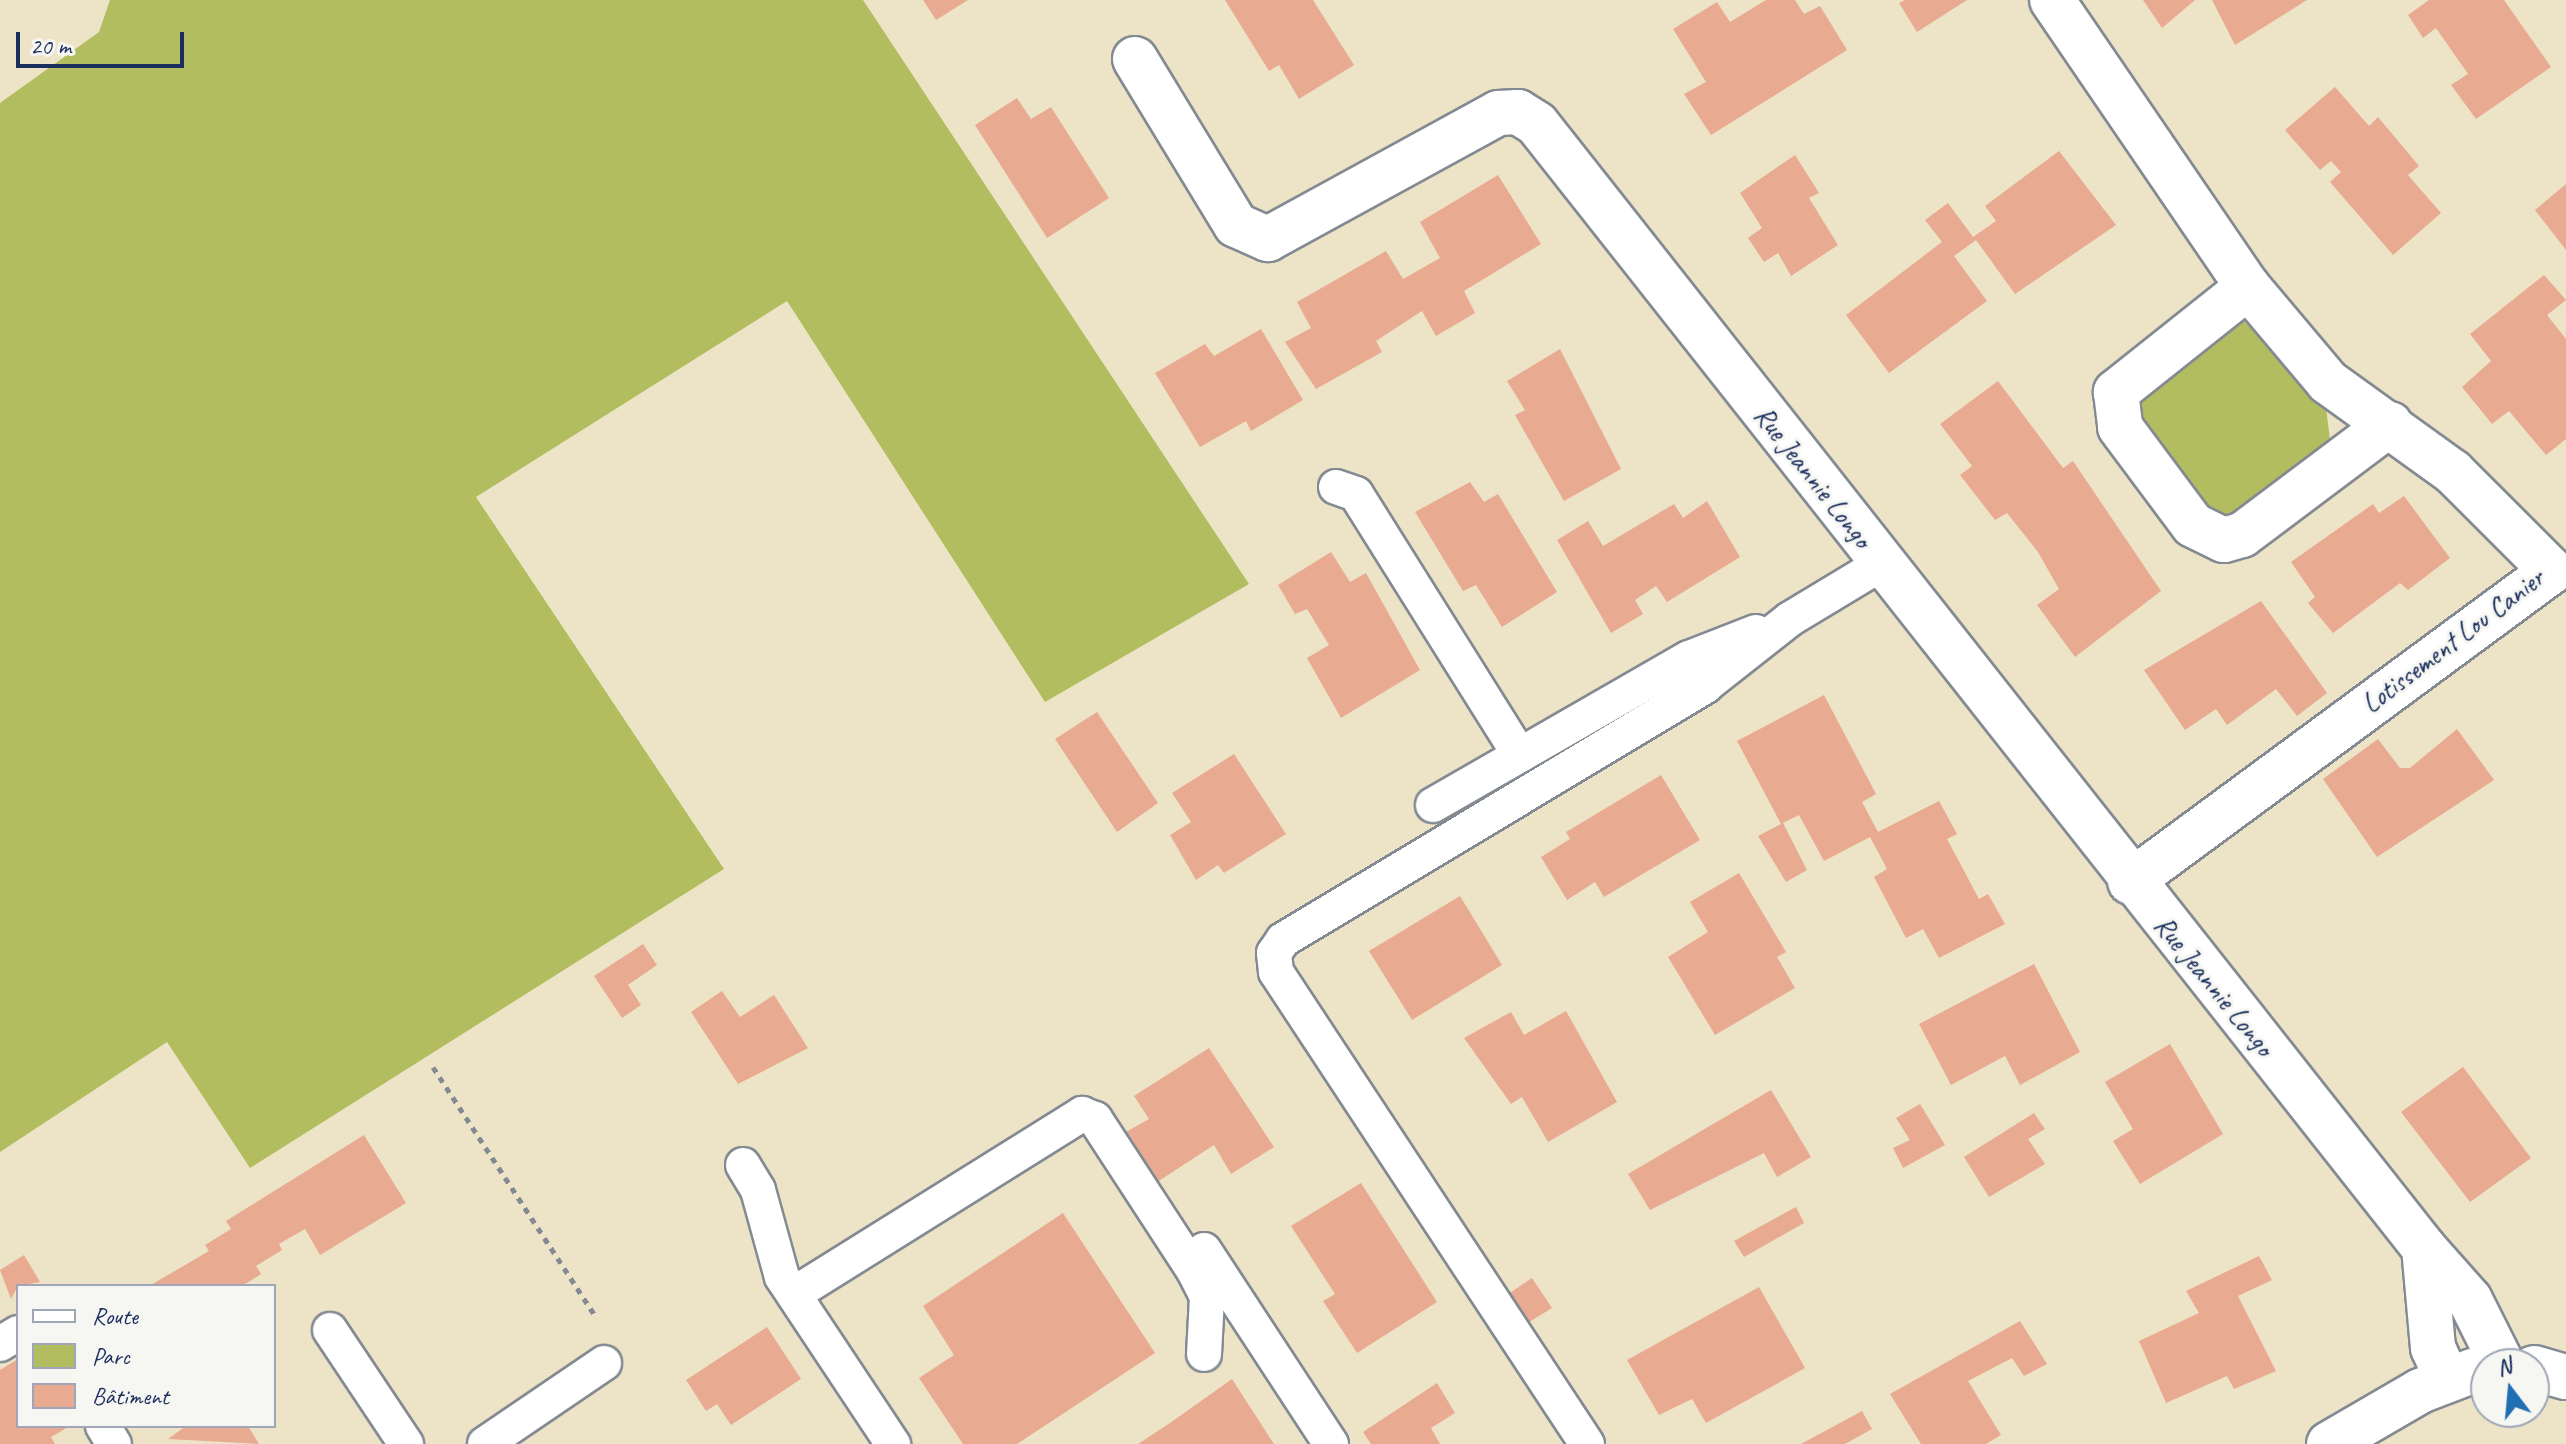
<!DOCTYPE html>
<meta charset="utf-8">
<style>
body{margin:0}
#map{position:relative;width:2566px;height:1444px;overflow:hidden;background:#ede4c7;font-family:Caveat,sans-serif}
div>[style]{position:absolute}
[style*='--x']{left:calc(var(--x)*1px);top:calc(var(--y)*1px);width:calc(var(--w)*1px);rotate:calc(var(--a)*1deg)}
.green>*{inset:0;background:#b2bd5f}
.building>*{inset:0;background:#e8aa91}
.path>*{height:5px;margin-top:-2.5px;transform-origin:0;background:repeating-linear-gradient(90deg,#848a92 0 6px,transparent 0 12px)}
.roads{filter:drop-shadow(2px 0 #848a92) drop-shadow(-2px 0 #848a92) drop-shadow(0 2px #848a92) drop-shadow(0 -2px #848a92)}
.service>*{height:34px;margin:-17px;padding:0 17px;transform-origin:17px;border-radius:17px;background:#fff}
.minor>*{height:44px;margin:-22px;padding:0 22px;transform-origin:22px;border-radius:22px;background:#fff}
span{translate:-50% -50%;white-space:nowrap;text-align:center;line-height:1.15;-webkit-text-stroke:6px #f6f6f2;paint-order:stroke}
.street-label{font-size:28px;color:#1b2f5e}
.legend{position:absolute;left:16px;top:1284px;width:260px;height:144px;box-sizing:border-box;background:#f6f6f2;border:2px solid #9ea6b7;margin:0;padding:10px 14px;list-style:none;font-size:24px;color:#1b2f5e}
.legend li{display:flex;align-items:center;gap:16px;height:40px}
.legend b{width:40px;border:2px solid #9ea6b7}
.north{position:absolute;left:2470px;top:1348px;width:80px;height:80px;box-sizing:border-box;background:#f6f6f2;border:2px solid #9ea6b7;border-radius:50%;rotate:344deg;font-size:22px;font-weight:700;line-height:32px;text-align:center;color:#1b2f5e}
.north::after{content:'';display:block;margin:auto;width:28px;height:36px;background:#1f6fb2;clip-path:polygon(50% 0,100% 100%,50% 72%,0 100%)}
.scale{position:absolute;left:16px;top:32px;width:168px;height:36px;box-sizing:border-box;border:4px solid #1b2f5e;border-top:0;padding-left:10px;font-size:24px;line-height:28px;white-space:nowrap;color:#1b2f5e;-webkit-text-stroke:6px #f6f6f2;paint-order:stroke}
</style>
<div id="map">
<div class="green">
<i style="clip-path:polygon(110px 0,863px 0,1249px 584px,1045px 702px,787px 301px,476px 497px,724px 869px,250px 1168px,167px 1042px,0 1152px,0 103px,99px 32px)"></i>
<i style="clip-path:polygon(2241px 318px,2326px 407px,2330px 440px,2229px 518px,2215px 518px,2137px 420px,2134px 397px)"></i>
</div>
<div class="building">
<i style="clip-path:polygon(923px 0,968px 0,936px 20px)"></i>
<i style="clip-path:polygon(1225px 0,1313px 0,1354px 65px,1299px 99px,1279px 65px,1269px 71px)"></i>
<i style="clip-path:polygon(1766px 0,1795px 0,1804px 14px,1820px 6px,1847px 50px,1711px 135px,1684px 94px,1706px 82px,1673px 29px,1717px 2px,1730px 22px)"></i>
<i style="clip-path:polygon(1905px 0,1967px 0,1917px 32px,1899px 3px)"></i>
<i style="clip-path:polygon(2143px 0,2195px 0,2162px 28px)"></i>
<i style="clip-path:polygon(2212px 0,2307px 0,2235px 45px)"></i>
<i style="clip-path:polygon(2429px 0,2504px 0,2551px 67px,2476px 119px,2451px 85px,2468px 74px,2436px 28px,2423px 38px,2408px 15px)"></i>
<i style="clip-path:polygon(2335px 87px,2369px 126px,2378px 117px,2419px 166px,2408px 175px,2441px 213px,2393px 255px,2330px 182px,2341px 172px,2331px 161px,2320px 170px,2285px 130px)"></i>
<i style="clip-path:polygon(1017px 98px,1031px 119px,1051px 107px,1109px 198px,1047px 238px,975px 125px)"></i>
<i style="clip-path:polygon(2059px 151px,2116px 225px,2015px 294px,1976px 240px,1954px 256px,1987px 301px,1889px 373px,1846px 315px,1942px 242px,1925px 220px,1948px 203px,1973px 237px,1996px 221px,1985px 206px)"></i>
<i style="clip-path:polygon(1795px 155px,1819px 193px,1809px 198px,1838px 245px,1791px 276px,1778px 253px,1764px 262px,1748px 238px,1762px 228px,1740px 193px)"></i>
<i style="clip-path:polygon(1498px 175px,1541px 244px,1464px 291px,1475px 313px,1436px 336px,1422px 311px,1376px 341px,1382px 352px,1316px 389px,1285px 342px,1311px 328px,1297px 302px,1386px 251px,1403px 279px,1440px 258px,1420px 222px)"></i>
<i style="clip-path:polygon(2566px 184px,2566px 250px,2535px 210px)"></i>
<i style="clip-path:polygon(2544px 275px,2566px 300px,2547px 315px,2566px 339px,2566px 439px,2546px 455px,2509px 411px,2492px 424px,2462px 387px,2491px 361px,2470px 334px)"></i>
<i style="clip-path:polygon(1261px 329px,1303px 400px,1251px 431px,1246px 421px,1200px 447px,1155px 373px,1205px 344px,1214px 356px)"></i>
<i style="clip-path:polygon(1560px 349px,1621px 469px,1564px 501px,1515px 415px,1525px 410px,1507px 381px)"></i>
<i style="clip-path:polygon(1998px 381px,2063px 468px,2073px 461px,2161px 591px,2075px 657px,2037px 605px,2059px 589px,2038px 552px,2007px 513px,1995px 520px,1960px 475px,1972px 466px,1940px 424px)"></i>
<i style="clip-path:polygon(1470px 482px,1484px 502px,1498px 494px,1557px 592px,1502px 627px,1476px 585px,1463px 591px,1415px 512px)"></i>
<i style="clip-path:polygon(2404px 496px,2450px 558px,2408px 590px,2400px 583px,2333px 633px,2308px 603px,2315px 597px,2291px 562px,2373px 504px,2379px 513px)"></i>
<i style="clip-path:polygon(1707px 501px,1740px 557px,1667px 602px,1656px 586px,1635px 600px,1643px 614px,1611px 633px,1557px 540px,1588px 521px,1603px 546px,1674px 504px,1683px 518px)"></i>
<i style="clip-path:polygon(1331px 552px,1350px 582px,1366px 573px,1420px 670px,1341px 718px,1307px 658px,1329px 645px,1307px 609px,1295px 614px,1278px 585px)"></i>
<i style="clip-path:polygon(2261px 601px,2327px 693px,2297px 716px,2276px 689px,2227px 725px,2216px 709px,2185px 730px,2144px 670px)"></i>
<i style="clip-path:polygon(1824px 695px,1876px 794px,1862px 802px,1878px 832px,1939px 801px,1957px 834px,1947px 839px,1979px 899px,1988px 894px,2005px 924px,1939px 958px,1923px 929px,1906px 938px,1874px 877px,1887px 869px,1870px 837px,1824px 861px,1799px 815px,1783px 823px,1807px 870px,1786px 882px,1758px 836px,1781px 824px,1737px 741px)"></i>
<i style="clip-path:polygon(1097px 712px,1158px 803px,1117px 832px,1055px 739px)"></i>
<i style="clip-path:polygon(2457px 729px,2494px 780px,2377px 857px,2323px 779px,2378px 739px,2400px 768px,2410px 768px)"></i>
<i style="clip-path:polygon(1234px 754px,1286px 834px,1224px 873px,1218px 865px,1196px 880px,1170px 835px,1191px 822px,1172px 793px)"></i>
<i style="clip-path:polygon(1661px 775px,1700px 840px,1604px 897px,1595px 882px,1567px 900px,1541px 857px,1570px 839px,1566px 832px)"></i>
<i style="clip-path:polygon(1739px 873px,1786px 952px,1777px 957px,1795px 988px,1715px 1035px,1668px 957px,1708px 932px,1690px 902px)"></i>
<i style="clip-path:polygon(1460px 896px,1502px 965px,1412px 1020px,1369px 951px)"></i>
<i style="clip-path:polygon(643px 944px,657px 965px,628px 985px,641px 1005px,622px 1018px,594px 976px)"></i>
<i style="clip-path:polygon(2034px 964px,2080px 1052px,2020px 1085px,2005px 1056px,1951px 1085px,1919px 1024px)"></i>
<i style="clip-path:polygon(722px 991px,740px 1017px,774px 995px,808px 1048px,738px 1084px,691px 1012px)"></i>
<i style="clip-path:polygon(1566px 1011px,1617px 1102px,1548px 1142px,1522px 1097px,1511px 1104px,1464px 1038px,1511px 1012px,1524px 1035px)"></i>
<i style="clip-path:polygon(2170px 1044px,2223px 1134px,2140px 1184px,2113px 1141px,2133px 1129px,2105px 1082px)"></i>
<i style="clip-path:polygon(1209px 1048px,1274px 1147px,1231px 1174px,1214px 1145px,1151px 1186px,1119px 1136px,1149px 1119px,1134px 1096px)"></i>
<i style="clip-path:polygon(2463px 1067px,2531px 1158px,2470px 1202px,2401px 1112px)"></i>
<i style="clip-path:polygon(1771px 1090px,1811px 1157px,1777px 1177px,1764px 1153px,1650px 1210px,1628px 1174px)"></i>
<i style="clip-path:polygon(1920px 1104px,1945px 1145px,1903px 1168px,1893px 1148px,1910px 1140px,1896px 1118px)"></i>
<i style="clip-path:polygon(2034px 1113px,2045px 1129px,2028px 1139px,2045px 1164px,1989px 1197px,1964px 1157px)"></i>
<i style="clip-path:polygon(364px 1135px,406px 1203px,320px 1255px,305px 1229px,279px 1244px,282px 1250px,256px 1266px,261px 1274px,242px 1286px,149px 1286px,209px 1251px,205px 1245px,231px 1229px,226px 1221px)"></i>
<i style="clip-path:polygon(1361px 1183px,1437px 1302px,1357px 1353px,1323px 1301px,1335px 1294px,1291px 1226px)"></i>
<i style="clip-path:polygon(1796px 1207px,1804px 1223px,1744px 1257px,1734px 1241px)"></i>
<i style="clip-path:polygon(1063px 1213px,1155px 1353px,1017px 1444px,963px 1444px,919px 1378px,954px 1355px,923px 1306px)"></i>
<i style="clip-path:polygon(24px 1255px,40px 1282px,18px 1286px,11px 1299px,0 1270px)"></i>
<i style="clip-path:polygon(2259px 1256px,2272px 1280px,2238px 1296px,2276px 1371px,2234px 1389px,2227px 1376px,2166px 1403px,2139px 1341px,2199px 1313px,2186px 1291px)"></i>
<i style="clip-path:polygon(1532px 1278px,1552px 1308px,1526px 1324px,1507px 1295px)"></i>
<i style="clip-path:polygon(1759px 1287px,1805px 1368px,1706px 1423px,1692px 1399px,1659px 1415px,1627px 1360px)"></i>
<i style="clip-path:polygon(2020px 1321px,2047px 1364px,2024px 1376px,2012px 1358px,1968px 1381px,2001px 1435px,1986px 1444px,1921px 1444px,1890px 1394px)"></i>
<i style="clip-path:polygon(767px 1327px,801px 1379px,731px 1425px,717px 1404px,706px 1411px,686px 1380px)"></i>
<i style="clip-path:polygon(18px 1359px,18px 1426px,70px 1426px,51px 1437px,55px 1444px,0 1444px,0 1370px)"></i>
<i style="clip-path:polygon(1232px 1379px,1274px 1444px,1138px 1444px,1170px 1423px)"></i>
<i style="clip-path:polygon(1437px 1383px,1455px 1413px,1431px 1428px,1440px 1444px,1371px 1444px,1363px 1432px)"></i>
<i style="clip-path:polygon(1862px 1411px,1872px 1429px,1845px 1444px,1801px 1444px)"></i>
<i style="clip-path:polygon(248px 1426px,259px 1444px,168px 1439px,186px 1426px)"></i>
</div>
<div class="path">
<i style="--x:433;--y:1067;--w:298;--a:56.9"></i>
</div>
<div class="roads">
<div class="service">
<i style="--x:1336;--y:487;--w:21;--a:19"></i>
<i style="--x:1356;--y:494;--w:308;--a:57.9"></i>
<i style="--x:1520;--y:755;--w:195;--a:-29.9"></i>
<i style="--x:1689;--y:658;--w:72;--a:-21.2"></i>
<i style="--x:1433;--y:805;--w:100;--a:-29.9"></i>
<i style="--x:743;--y:1165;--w:29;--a:59"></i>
<i style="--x:758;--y:1190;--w:90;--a:74.6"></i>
<i style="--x:782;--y:1277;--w:201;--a:56.4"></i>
<i style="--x:1204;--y:1250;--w:232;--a:56.8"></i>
<i style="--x:794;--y:1294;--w:340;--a:-32"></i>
<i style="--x:1082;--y:1114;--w:14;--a:21"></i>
<i style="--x:1095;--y:1119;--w:181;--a:56.9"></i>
<i style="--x:1194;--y:1271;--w:29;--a:63"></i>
<i style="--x:1207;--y:1297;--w:57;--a:93"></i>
<i style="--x:330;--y:1330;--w:137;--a:56.3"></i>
<i style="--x:0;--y:1344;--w:21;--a:-31"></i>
<i style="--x:103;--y:1426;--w:21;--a:59"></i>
<i style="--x:485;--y:1444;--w:144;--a:-34.2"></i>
<i style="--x:1587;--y:1444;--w:565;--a:-123.38"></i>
<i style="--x:1276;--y:972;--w:19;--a:-96"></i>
<i style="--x:1274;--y:953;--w:16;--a:-55"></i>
<i style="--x:1283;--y:940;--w:493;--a:-31"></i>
<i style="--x:1705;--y:686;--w:108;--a:-38.2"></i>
<i style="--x:1790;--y:619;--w:106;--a:-31.1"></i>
</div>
<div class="minor">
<i style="--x:2052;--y:0;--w:348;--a:55.7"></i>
<i style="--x:2248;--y:287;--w:124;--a:49.9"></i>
<i style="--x:2328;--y:382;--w:154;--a:35.8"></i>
<i style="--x:2453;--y:472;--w:140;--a:45"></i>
<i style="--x:2552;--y:571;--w:524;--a:143.61"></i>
<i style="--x:1135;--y:59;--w:194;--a:58.7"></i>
<i style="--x:1236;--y:225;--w:35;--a:24"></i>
<i style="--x:1268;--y:239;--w:262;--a:-28.7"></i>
<i style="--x:1498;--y:113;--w:20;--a:-3"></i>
<i style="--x:1518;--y:112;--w:22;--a:32"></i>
<i style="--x:1537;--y:124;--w:1432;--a:51.72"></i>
<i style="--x:2248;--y:287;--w:169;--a:141.5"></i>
<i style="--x:2116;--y:392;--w:35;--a:83"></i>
<i style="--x:2120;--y:427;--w:122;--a:53.3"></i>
<i style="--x:2193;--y:525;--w:34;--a:26"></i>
<i style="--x:2224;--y:540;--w:19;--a:-16"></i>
<i style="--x:2242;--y:535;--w:185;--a:-36.9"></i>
<i style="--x:2534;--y:1368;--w:33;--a:16"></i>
<i style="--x:2447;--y:1379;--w:34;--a:-114"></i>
<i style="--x:2433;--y:1348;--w:100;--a:-95.1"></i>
<i style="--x:2424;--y:1248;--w:69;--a:48.5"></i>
<i style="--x:2470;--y:1300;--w:72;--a:63.4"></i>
<i style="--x:2329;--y:1444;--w:105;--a:-30.2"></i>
<i style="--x:2420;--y:1391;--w:56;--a:-21"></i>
</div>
</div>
<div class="street-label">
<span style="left:1813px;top:477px;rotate:52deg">Rue Jeannie Longo</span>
<span style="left:2453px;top:641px;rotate:-37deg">Lotissement Lou Canier</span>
<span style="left:2214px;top:986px;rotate:51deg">Rue Jeannie Longo</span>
</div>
<ul class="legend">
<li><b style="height:10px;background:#fff"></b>Route</li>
<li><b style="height:22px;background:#b2bd5f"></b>Parc</li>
<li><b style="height:22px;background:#e8aa91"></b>Bâtiment</li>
</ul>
<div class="north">N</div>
<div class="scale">20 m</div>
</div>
